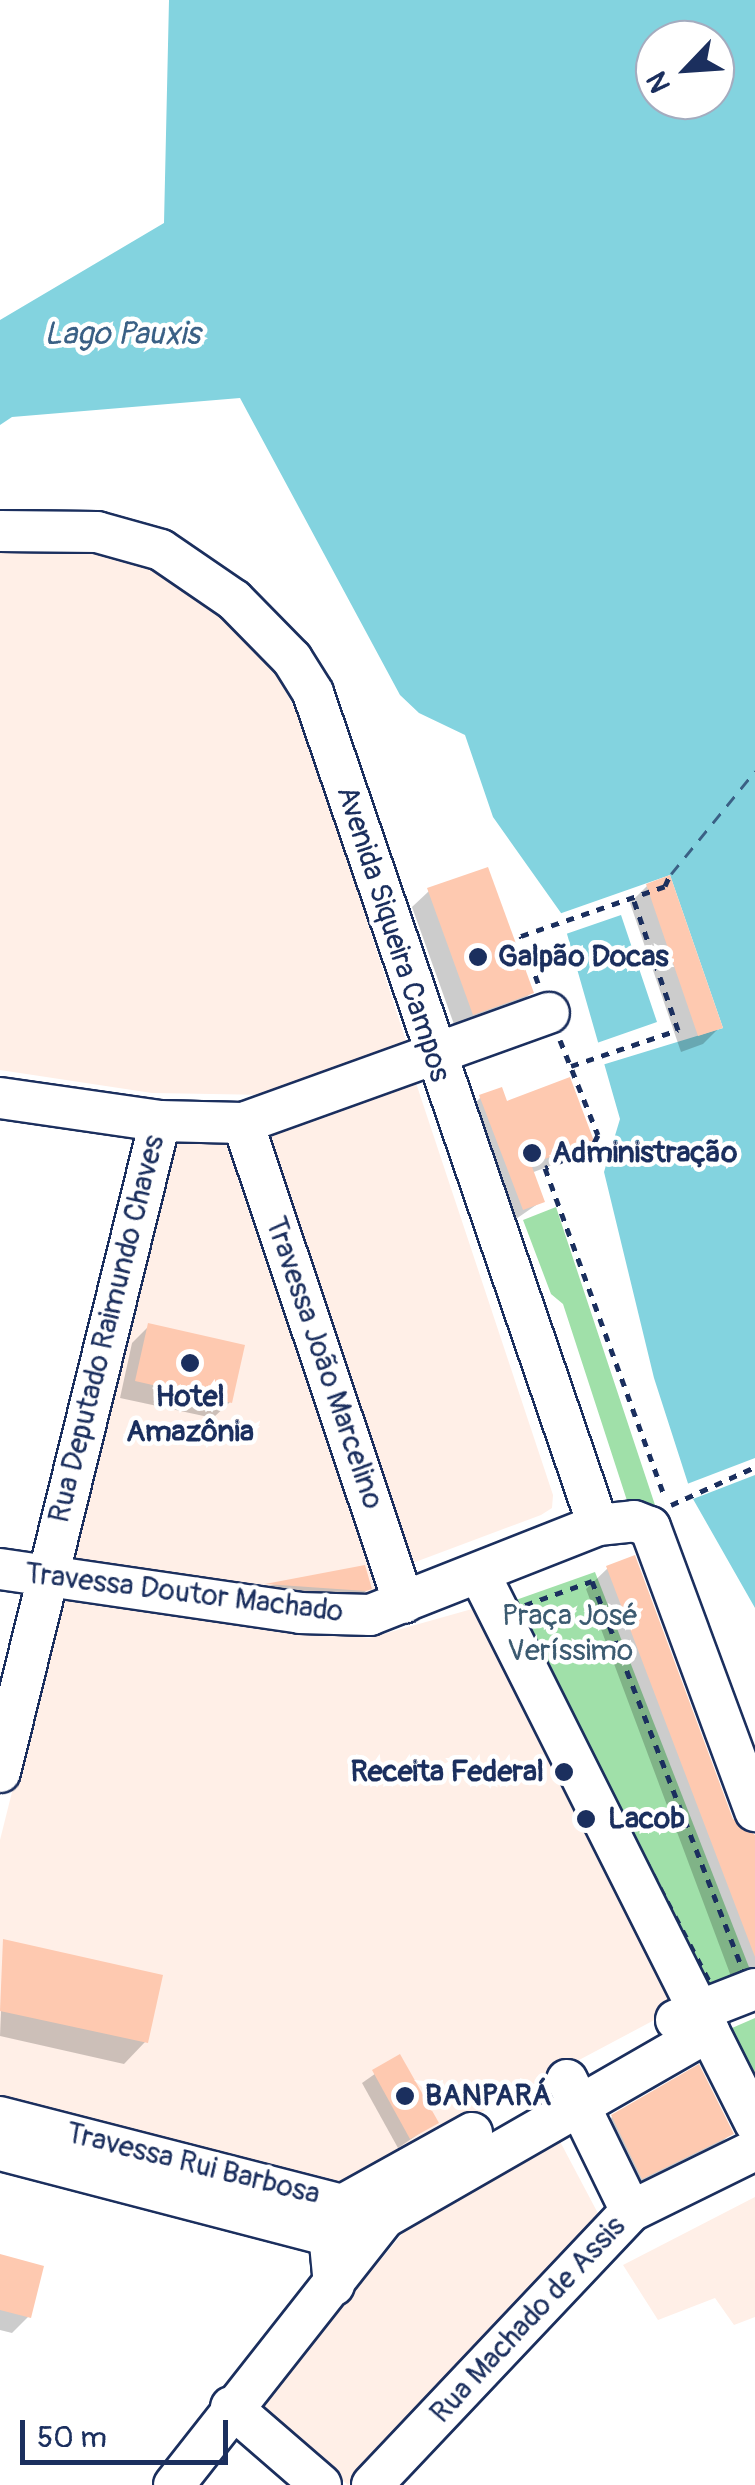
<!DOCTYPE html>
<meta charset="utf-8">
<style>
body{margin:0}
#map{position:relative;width:755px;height:2485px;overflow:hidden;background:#fff;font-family:Pangolin,sans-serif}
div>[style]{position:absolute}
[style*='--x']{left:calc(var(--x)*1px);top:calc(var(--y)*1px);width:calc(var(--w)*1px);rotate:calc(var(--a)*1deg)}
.built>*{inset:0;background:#ffefe7}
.green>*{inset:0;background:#a0e0a9}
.water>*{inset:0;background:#83d3df}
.pier>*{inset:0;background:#fff}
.shadow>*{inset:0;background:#0003}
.ferry>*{height:2.5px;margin-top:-1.25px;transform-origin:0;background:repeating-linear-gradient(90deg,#3a6085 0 12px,transparent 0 22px)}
.building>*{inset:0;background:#fec9b0}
.path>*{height:5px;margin-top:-2.5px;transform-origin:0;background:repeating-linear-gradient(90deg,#1b2f5e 0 8px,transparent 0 16px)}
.roads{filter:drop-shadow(2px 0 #1b2f5e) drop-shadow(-2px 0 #1b2f5e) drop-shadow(0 2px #1b2f5e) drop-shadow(0 -2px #1b2f5e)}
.minor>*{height:40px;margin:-20px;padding:0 20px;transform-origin:20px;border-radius:20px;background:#fff}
.dots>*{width:28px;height:28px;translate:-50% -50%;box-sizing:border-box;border:5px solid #fff;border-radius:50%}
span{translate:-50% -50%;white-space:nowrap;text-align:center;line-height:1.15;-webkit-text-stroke:9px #fff;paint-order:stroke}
.street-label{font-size:30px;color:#1b2f5e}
.poi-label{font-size:30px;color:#1b2f5e;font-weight:700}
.left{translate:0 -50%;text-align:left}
.right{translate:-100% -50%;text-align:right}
.park-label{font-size:30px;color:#3c5b71}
.water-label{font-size:32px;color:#3a6085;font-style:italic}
.north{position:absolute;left:635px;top:20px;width:100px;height:100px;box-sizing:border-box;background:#fff;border:2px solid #a4acbf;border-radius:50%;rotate:245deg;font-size:28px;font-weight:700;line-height:40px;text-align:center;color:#1b2f5e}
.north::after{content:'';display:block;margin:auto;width:35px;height:45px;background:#1b2f5e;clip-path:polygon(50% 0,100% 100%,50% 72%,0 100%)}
.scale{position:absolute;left:20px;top:2420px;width:208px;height:45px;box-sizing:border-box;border:5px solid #1b2f5e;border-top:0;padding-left:12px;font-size:30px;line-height:35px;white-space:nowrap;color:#1b2f5e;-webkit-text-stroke:8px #fff;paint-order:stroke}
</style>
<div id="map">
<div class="built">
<i style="clip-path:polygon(86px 546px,161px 570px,234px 620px,266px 656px,303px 724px,406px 1041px,264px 1095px,152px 1093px,0 1070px,0 553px)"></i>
<i style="clip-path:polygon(416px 1083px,553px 1495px,552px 1508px,541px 1515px,402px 1567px,259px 1134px)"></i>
<i style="clip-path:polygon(222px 1132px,377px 1593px,368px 1605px,63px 1565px,168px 1136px)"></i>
<i style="clip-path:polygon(61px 1596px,369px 1638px,472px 1609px,675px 2009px,348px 2183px,0 2100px,0 1840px)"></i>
<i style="clip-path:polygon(555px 2132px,602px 2221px,348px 2485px,258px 2408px,421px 2211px)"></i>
<i style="clip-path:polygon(755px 2197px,755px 2317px,734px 2325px,715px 2298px,658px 2320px,623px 2265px)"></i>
</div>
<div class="green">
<i style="clip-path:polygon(556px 1207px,656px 1508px,632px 1516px,563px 1304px,551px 1294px,523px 1220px)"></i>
<i style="clip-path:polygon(595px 1572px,754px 1980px,712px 1998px,513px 1601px)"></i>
<i style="clip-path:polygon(755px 2018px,755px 2078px,732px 2028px)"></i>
</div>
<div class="water">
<i style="clip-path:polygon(evenodd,169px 0,755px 0,755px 1608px,693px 1499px,654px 1378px,604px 1172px,620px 1119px,561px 913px,493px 817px,465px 735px,419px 713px,400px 695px,240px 398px,12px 417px,0 425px,0 320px,164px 223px,169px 0,655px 40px,715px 40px,715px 100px,655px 100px,655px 40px)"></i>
</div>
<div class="pier">
<i style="clip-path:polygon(670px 875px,723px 1028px,602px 1065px,594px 1044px,657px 1022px,621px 915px,563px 935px,556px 915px)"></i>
<i style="clip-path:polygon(755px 1458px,755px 1475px,693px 1499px,687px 1484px)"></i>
</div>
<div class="shadow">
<i style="clip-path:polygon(647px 886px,720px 1027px,703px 1044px,681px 1052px,630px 903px)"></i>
<i style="clip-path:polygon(429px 891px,531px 993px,514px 1009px,456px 1030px,412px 907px)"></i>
<i style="clip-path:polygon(481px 1097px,591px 1140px,574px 1157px,531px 1173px,542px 1201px,506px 1226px,464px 1114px)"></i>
<i style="clip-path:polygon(149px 1326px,230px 1402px,213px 1418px,120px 1398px,132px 1343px)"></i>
<i style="clip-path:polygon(363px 1568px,369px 1588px,358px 1599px,257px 1595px,266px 1586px)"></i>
<i style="clip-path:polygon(608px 1568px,731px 1821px,755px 1842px,755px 1985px,735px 1987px,586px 1589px)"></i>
<i style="clip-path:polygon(4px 1942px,145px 2042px,124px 2064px,0 2036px)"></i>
<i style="clip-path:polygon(399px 2057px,436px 2122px,398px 2148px,362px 2083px)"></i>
<i style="clip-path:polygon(612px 2117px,731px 2133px,709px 2155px,620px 2199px,591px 2139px)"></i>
<i style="clip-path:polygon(0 2257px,29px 2316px,12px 2333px,0 2330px)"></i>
</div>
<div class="ferry">
<i style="--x:671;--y:874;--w:133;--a:-50.8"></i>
</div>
<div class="building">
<i style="clip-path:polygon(488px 867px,534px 993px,473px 1015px,427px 888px)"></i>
<i style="clip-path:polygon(670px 875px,723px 1028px,698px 1036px,646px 884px)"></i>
<i style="clip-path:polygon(570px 1077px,594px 1141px,531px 1164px,545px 1202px,523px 1210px,479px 1095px,502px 1087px,507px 1101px)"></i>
<i style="clip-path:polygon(148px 1323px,245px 1345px,232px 1403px,135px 1381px)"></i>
<i style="clip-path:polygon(635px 1555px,733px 1819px,755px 1835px,755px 1957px,606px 1566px)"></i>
<i style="clip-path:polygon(365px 1565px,372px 1589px,366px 1591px,265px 1584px)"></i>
<i style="clip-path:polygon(3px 1939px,163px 1975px,148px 2043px,0 2011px)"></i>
<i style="clip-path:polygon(400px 2054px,439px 2123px,410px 2139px,372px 2070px)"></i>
<i style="clip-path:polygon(699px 2064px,734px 2134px,642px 2179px,611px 2115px)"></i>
<i style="clip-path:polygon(0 2254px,44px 2266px,31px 2318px,0 2310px)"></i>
</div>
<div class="path">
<i style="--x:538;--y:983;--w:50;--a:-109.9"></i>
<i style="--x:521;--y:936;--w:152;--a:-19.1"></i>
<i style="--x:665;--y:886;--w:12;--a:-66"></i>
<i style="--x:560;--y:1040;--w:102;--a:68.2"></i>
<i style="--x:598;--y:1135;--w:13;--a:117"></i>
<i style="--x:592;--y:1147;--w:51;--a:155.9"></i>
<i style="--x:545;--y:1168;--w:351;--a:70"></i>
<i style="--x:571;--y:1066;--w:113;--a:-18.6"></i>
<i style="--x:678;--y:1030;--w:139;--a:-108.8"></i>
<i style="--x:671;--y:1505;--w:92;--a:-24.3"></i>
<i style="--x:592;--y:1581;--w:428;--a:68.8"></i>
<i style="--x:747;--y:1980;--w:34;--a:156"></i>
<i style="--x:716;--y:1994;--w:422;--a:-117.8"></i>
<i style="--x:519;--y:1621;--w:17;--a:-69"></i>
<i style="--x:525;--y:1605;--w:71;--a:-19.7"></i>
</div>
<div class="roads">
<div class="minor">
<i style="--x:0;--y:531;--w:97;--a:0.6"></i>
<i style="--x:97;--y:532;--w:66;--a:15.7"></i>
<i style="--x:161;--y:550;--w:88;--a:34.4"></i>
<i style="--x:234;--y:600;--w:83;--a:45.5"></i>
<i style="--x:292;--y:659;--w:40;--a:58"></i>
<i style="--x:313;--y:693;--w:879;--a:71.09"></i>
<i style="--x:0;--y:1098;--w:162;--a:8.2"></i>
<i style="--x:160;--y:1121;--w:83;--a:1.4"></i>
<i style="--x:243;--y:1123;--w:325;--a:-19.8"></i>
<i style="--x:243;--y:1123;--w:506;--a:71.46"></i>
<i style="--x:0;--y:1569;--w:303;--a:8.3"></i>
<i style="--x:300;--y:1613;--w:70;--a:1.6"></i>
<i style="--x:370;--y:1615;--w:245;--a:-21.5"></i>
<i style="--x:598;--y:1525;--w:36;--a:-6"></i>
<i style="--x:634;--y:1521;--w:17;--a:21"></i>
<i style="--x:650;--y:1527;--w:303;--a:69.7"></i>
<i style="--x:480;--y:1575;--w:613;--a:63.35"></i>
<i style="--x:0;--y:1772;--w:670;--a:-76.19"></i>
<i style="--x:676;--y:2020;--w:85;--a:-21.4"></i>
<i style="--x:567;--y:2080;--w:146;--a:64"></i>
<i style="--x:0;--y:2117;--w:383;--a:14.4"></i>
<i style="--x:0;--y:2150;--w:366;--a:14.6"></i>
<i style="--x:334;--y:2285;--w:52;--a:-95.5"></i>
<i style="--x:329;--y:2233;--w:36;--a:-58"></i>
<i style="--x:348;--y:2202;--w:142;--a:-29.1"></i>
<i style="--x:231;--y:2407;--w:119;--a:40.9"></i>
<i style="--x:174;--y:2485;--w:340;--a:-51.8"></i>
<i style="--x:384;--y:2218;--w:375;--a:-29.9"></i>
<i style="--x:372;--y:2485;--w:377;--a:-46.6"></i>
<i style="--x:631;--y:2211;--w:138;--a:-26.2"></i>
</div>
</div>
<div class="dots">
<i style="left:478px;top:957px;background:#1b2f5e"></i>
<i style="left:532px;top:1153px;background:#1b2f5e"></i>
<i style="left:190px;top:1363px;background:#1b2f5e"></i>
<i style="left:564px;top:1772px;background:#1b2f5e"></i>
<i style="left:586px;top:1819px;background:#1b2f5e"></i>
<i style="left:405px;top:2096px;background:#1b2f5e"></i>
</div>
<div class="street-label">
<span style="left:393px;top:934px;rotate:72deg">Avenida Siqueira Campos</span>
<span style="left:107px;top:1329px;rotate:-76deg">Rua Deputado Raimundo Chaves</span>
<span style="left:324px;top:1363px;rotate:71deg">Travessa João Marcelino</span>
<span style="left:184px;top:1593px;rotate:7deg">Travessa Doutor Machado</span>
<span style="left:193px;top:2164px;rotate:14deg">Travessa Rui Barbosa</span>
<span style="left:528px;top:2320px;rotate:-47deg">Rua Machado de Assis</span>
</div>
<div class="poi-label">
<span class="left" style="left:498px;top:957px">Galpão Docas</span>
<span class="left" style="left:552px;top:1153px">Administração</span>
<span style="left:190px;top:1414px">Hotel<br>Amazônia</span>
<span class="right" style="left:544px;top:1772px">Receita Federal</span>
<span class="left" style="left:608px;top:1819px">Lacob</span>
<span class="left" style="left:425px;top:2096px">BANPARÁ</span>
</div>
<div class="park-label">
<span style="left:570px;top:1633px">Praça José<br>Veríssimo</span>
</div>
<div class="water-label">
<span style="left:122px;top:334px">Lago Pauxis</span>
</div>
<div class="north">N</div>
<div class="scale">50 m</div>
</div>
